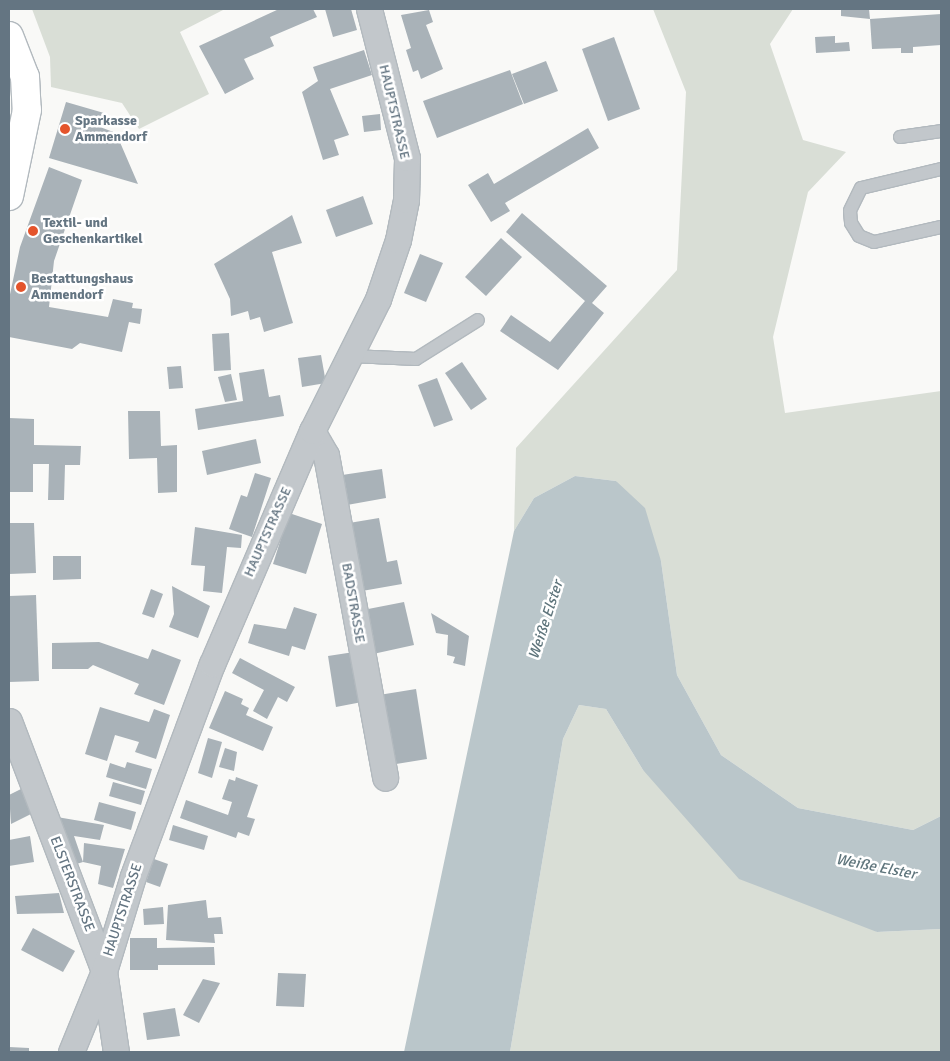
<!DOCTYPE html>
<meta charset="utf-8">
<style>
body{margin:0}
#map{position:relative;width:950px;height:1061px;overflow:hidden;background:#f9f9f7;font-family:Signika,sans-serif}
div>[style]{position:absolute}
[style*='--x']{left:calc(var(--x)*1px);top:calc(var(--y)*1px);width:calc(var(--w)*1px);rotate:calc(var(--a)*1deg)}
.green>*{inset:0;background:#d9ded6}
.water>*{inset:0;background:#bac6ca}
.building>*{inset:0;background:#a9b2b8}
.roads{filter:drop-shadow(1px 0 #b2b9be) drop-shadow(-1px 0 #b2b9be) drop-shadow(0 1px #b2b9be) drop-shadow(0 -1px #b2b9be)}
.lane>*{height:12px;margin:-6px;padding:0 6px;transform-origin:6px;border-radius:6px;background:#c2c7cb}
.street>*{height:25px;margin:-12.5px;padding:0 12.5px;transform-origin:12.5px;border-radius:12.5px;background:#c2c7cb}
.secondary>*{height:28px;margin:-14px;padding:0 14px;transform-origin:14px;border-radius:14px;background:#fff}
.dots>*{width:14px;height:14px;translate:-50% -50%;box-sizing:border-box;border:2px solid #fff;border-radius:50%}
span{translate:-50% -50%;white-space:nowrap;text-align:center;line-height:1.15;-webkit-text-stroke:5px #fff;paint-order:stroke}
.street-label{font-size:14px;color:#647582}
.poi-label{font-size:14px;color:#647582;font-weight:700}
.left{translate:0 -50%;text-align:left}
.water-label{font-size:15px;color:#5f757c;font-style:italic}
.frame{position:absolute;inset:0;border:10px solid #647582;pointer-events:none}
</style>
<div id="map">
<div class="green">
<i style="clip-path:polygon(32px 9px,225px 9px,180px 32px,209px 94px,139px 129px,122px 103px,51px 87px,50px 57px)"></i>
<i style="clip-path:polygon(653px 9px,793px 9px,770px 44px,803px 140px,846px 152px,808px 192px,773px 337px,785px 413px,941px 391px,941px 816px,913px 830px,798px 808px,721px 755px,677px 675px,661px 561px,616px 481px,575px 476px,534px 498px,514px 531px,516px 448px,677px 270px,686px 92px)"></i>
<i style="clip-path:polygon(579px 705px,606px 709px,643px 770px,877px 932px,941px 929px,941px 1052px,510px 1052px,563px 739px)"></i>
</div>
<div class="water">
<i style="clip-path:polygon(575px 476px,616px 481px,645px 508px,661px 561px,677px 675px,721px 755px,798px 808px,913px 830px,941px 816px,941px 929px,877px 932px,739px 879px,643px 770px,606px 709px,579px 705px,563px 739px,510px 1052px,404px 1052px,514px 531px,534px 498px)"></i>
</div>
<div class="building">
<i style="clip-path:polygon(279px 9px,313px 9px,317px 17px,270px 37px,274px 46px,244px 59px,254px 79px,225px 94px,199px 46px)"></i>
<i style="clip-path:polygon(325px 9px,351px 9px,357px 30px,333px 37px)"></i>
<i style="clip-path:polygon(841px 9px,869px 9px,870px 19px,941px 14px,941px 45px,913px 47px,913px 53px,901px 53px,901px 48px,872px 49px,870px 19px,841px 16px)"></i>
<i style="clip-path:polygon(429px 10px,433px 22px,426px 25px,443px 69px,421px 79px,418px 70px,413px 72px,406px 50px,411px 48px,401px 15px)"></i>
<i style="clip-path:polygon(835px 36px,835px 43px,849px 42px,850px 51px,816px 53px,815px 37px)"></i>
<i style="clip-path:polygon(614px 37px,640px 109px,608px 121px,582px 49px)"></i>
<i style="clip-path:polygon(364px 50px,372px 75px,330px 89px,349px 135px,334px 140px,339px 155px,323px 160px,302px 92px,318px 81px,313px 67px)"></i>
<i style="clip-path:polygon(546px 61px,558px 91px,524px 104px,512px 74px)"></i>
<i style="clip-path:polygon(510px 70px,523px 104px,437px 138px,423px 101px)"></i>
<i style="clip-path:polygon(66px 102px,104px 113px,100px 127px,116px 133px,138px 184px,49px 158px)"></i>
<i style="clip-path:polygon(380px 114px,381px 130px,364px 132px,362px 116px)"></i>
<i style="clip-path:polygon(588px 128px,599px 148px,505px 203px,510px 211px,491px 222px,468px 185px,488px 173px,494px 184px)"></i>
<i style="clip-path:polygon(49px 167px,82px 180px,54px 261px,49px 307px,108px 317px,113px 299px,133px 303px,132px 308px,142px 309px,140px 324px,129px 322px,122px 352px,80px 343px,72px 349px,9px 337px,9px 299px,20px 247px)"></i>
<i style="clip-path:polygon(363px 196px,373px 224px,336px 237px,326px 210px)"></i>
<i style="clip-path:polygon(522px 213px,607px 286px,592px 303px,604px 313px,558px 370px,500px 331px,511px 315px,550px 342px,585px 301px,506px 232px)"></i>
<i style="clip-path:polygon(292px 215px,302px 243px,272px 252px,293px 323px,264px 332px,260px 317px,250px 320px,248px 311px,231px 316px,230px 299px,214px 264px)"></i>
<i style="clip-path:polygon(501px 238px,522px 257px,486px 296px,465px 277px)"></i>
<i style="clip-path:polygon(420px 254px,443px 263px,426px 302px,404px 293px)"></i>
<i style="clip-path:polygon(229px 333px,231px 370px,214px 371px,212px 334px)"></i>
<i style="clip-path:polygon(321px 355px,326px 383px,302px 387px,298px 358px)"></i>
<i style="clip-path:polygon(462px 362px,487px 399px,471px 410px,445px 373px)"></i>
<i style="clip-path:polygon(181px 366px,183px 388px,169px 389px,167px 367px)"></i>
<i style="clip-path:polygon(264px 369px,269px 397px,280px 395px,284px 416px,198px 430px,195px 409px,243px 401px,239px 373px)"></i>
<i style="clip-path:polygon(231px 374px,237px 400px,225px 402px,218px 377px)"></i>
<i style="clip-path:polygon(437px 378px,453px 420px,434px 427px,418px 385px)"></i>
<i style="clip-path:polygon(128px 411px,160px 411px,161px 446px,177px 445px,177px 492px,158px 493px,157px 458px,129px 459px)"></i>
<i style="clip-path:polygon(9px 418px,34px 419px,34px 445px,81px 446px,80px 465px,65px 465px,64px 500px,48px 500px,49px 464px,33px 464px,33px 492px,9px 492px)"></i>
<i style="clip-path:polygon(256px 439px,261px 463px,207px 475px,202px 451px)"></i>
<i style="clip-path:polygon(382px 469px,386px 498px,347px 505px,342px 475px)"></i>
<i style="clip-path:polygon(255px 473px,271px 478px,252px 537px,229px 529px,241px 495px,247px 497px)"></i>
<i style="clip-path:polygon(289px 513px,322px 524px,306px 574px,273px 564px)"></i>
<i style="clip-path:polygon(379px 518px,387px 562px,397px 560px,402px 584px,362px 591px,349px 523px)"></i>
<i style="clip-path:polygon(9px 523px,34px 523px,36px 573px,9px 574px)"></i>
<i style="clip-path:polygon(195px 527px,242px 535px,241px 548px,227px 547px,222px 593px,203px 591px,205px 566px,191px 565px)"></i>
<i style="clip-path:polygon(53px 556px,81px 556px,81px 579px,53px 580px)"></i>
<i style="clip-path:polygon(172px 586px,210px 606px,198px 638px,169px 627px,174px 614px)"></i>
<i style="clip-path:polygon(151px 589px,163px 594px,154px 618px,142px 614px)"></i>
<i style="clip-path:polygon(36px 595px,39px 681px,9px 682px,9px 596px)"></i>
<i style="clip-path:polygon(404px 602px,414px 645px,373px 654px,363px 610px)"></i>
<i style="clip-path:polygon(294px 607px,317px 614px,305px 650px,292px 646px,289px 656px,248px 643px,254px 624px,286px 629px)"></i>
<i style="clip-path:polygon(431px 613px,469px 636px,465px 666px,453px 663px,455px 657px,447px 655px,448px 635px,436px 633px)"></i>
<i style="clip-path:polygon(99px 642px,148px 659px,152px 649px,181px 660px,164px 705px,134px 694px,139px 684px,93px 665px,88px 669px,52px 669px,52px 643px)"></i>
<i style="clip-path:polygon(354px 652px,362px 702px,336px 707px,328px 656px)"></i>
<i style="clip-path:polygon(240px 658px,295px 687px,287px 702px,278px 697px,267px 719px,253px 711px,264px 690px,232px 673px)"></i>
<i style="clip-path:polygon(416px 689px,427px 759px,390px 765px,379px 695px)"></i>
<i style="clip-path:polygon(225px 691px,243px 699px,241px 704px,249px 708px,246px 715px,273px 727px,263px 751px,209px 728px)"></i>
<i style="clip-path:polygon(100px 707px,149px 722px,154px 709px,170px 715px,156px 759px,135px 752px,139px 742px,115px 735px,107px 761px,85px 754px)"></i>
<i style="clip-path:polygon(208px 738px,222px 742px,212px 778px,198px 773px)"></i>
<i style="clip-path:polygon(225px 748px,237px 752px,234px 771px,219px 767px)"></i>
<i style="clip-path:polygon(127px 762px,152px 769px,146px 789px,106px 777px,110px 763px,125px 768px)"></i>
<i style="clip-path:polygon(236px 777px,258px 785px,247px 817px,255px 819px,249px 836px,238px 832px,236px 838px,180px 818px,186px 800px,228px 815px,232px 802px,222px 799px,229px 779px,235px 781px)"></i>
<i style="clip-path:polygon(113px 782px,145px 791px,141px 805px,109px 796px)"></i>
<i style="clip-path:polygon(23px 788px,35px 812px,11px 824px,9px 795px)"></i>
<i style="clip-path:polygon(99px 802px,136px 812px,131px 830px,94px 820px)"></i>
<i style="clip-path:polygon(51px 816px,104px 825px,100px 840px,74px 836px,83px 862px,70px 866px)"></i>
<i style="clip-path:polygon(173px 825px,208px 836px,204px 850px,169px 840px)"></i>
<i style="clip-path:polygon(30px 836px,34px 862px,9px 866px,9px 840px)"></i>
<i style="clip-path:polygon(84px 843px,125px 849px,113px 888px,98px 884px,101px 866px,83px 862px)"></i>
<i style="clip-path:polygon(154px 859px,168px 864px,160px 887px,146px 882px)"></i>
<i style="clip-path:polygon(59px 893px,64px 913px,17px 914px,15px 896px)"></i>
<i style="clip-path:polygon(206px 900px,208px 918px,221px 917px,223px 934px,214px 934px,215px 943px,166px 940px,168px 905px)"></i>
<i style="clip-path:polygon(163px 907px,164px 924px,144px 925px,143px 909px)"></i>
<i style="clip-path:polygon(33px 928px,75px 951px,63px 972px,21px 950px)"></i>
<i style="clip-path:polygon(130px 938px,157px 938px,157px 948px,214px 947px,215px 965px,158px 965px,158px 970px,130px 970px)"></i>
<i style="clip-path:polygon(278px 973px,306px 974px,304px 1007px,276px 1006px)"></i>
<i style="clip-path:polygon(203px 979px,220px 983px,199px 1023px,183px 1015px)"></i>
<i style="clip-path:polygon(175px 1008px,180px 1036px,147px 1040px,143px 1013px)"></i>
<i style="clip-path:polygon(9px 1047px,29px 1048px,29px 1052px,9px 1052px)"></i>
</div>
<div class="roads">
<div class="lane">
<i style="--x:900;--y:137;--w:41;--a:-8.3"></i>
<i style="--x:941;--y:169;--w:82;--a:166.6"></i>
<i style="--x:861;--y:188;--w:25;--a:116"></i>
<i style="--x:850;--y:211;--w:12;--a:85"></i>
<i style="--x:851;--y:223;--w:15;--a:58"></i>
<i style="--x:859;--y:236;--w:16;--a:22"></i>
<i style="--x:874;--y:242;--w:69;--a:-12.6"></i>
<i style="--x:352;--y:356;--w:64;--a:2.7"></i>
<i style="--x:416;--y:359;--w:73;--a:-32.2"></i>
</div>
<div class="street">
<i style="--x:312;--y:431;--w:28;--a:60"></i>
<i style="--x:326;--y:455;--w:328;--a:79.6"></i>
<i style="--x:9;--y:721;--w:267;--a:69.2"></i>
<i style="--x:104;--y:971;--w:82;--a:81.6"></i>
<i style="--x:71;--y:1052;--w:87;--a:-67.8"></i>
<i style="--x:104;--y:971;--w:99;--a:-73"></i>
<i style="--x:133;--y:876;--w:226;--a:-69.6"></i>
<i style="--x:212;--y:664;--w:254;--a:-66.8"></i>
<i style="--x:312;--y:431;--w:148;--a:-63.4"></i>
<i style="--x:378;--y:299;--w:62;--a:-71.3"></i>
<i style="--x:398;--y:240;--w:41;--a:-78.7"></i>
<i style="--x:406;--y:200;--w:42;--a:-88.6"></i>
<i style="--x:407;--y:158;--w:154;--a:-104.3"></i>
</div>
<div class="secondary">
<i style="--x:9;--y:36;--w:44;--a:68.7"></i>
<i style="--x:25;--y:77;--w:33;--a:87"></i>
<i style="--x:27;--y:110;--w:88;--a:101.8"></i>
</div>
</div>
<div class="dots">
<i style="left:65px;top:129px;background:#e4542c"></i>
<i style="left:33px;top:231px;background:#e4542c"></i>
<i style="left:21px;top:287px;background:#e4542c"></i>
</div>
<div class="street-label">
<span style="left:394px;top:112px;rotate:77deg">HAUPTSTRASSE</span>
<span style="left:268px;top:532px;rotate:-66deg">HAUPTSTRASSE</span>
<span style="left:353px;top:603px;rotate:80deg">BADSTRASSE</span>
<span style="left:72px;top:884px;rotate:69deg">ELSTERSTRASSE</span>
<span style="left:123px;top:910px;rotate:-72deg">HAUPTSTRASSE</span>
</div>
<div class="poi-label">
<span class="left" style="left:75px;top:129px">Sparkasse<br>Ammendorf</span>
<span class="left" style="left:43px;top:231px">Textil- und<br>Geschenkartikel</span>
<span class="left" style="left:31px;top:287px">Bestattungshaus<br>Ammendorf</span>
</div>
<div class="water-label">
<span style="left:546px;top:620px;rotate:-72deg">Weiße Elster</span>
<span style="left:876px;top:867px;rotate:11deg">Weiße Elster</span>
</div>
<div class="frame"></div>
</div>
